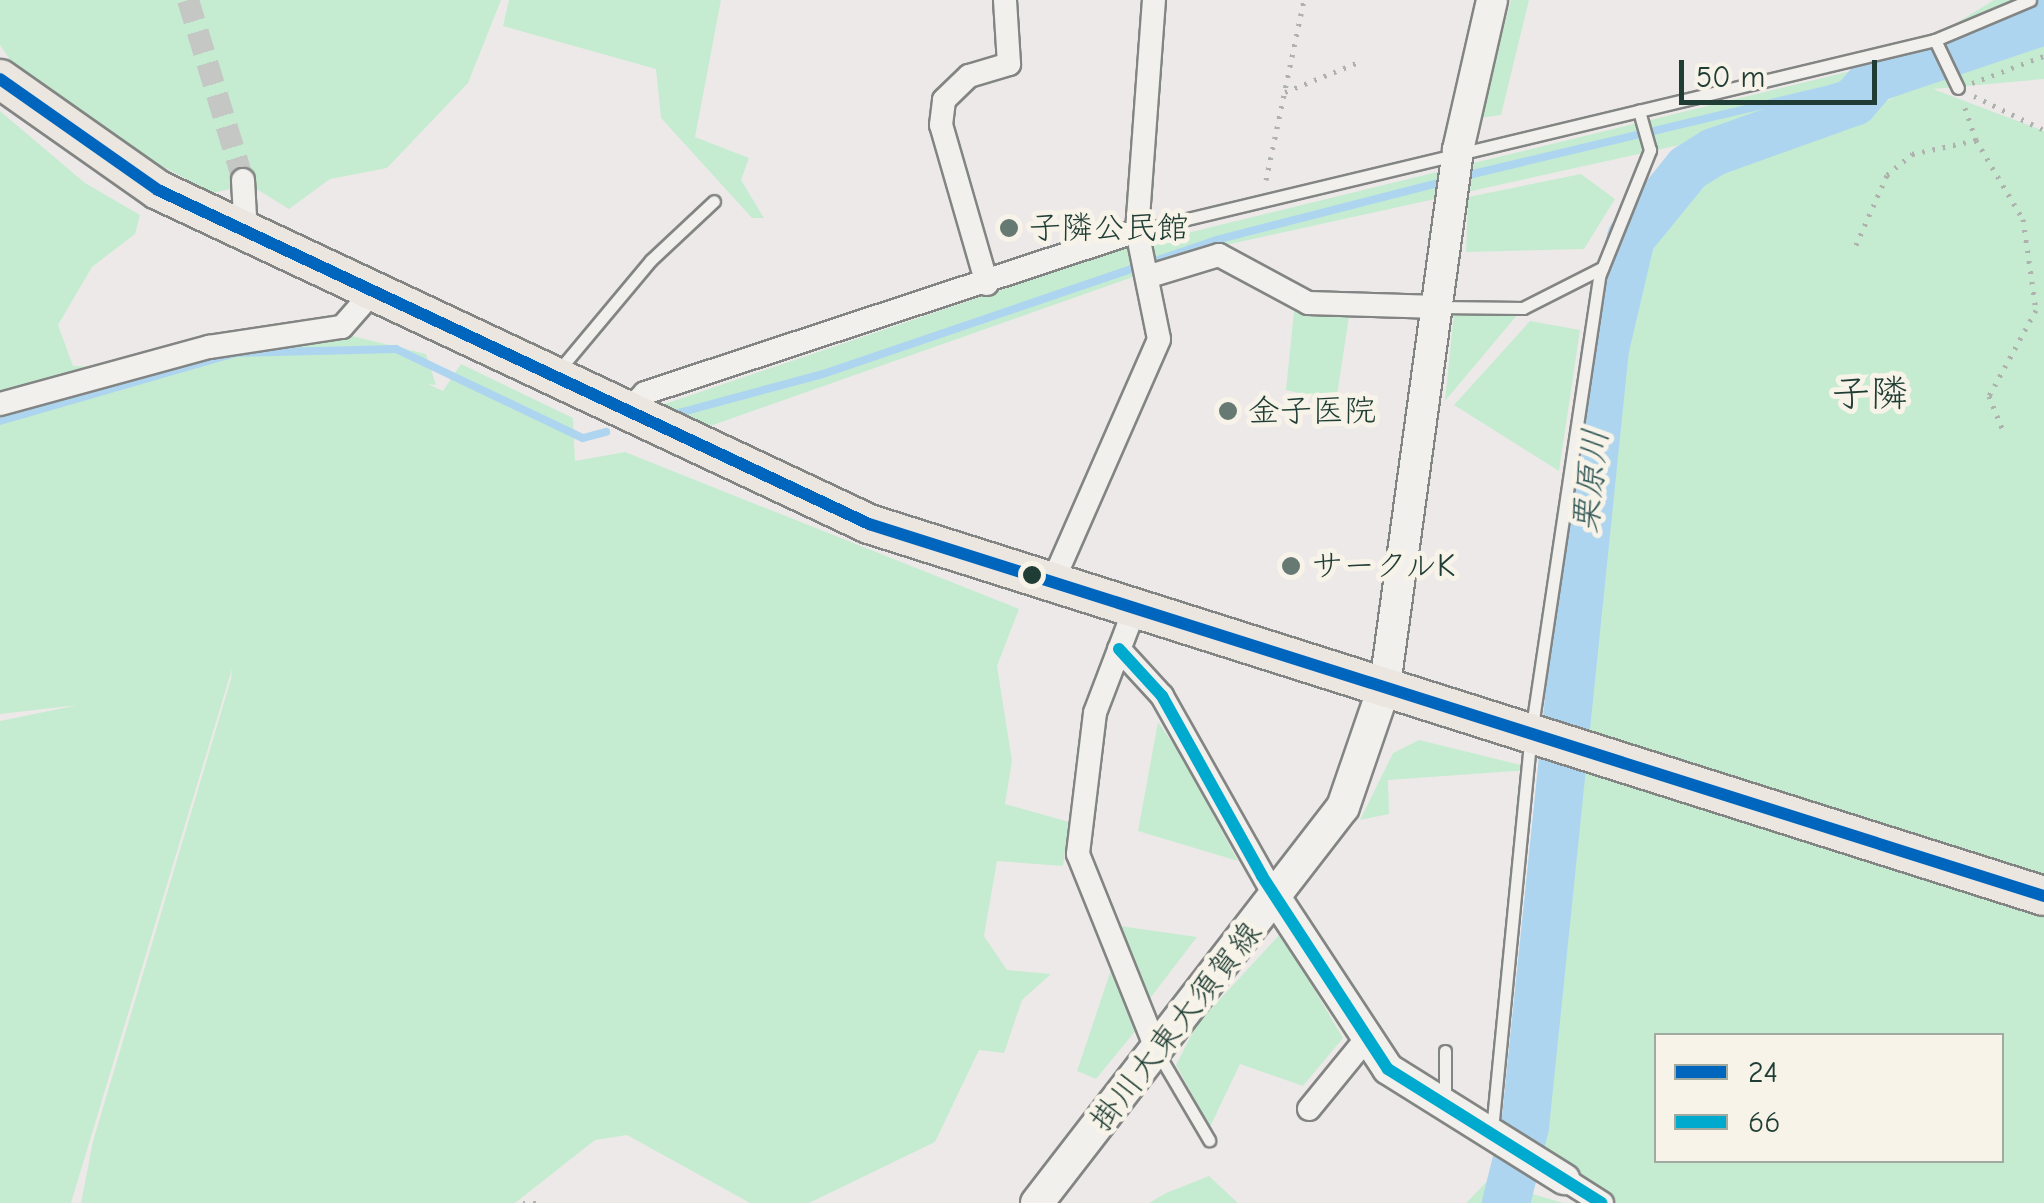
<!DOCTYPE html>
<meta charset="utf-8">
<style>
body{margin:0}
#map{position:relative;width:2044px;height:1203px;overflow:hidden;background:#eee9e9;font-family:"Comic Neue","Klee One",sans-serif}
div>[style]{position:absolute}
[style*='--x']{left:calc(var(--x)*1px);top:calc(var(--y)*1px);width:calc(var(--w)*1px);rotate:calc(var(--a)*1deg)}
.green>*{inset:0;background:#c5ecd1}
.stream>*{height:8px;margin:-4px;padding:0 4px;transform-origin:4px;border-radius:4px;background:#aed5ef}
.river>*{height:48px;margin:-24px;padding:0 24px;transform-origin:24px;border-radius:24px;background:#aed5ef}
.minor-tunnel>*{height:22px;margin-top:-11px;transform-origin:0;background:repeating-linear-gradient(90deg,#c5c7c5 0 22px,transparent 0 33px)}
.path>*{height:5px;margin-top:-2.5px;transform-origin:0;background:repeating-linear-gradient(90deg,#afb1ae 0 2.5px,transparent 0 10.5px)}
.roads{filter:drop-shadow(2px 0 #828583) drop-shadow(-2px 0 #828583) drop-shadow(0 2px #828583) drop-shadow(0 -2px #828583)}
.service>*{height:11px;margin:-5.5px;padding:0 5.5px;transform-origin:5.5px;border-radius:5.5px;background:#f1f0ec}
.minor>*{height:22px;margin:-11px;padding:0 11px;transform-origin:11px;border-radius:11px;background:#f1f0ec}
.tertiary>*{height:30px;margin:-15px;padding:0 15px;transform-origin:15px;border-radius:15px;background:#f1f0ec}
.secondary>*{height:32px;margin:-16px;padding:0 16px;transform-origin:16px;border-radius:16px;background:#f1f0ec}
.primary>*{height:38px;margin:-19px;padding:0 19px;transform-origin:19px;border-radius:19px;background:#ebe6df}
.bus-1>*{height:12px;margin:-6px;padding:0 6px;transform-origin:6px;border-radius:6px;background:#0065bd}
.bus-2>*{height:12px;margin:-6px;padding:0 6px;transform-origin:6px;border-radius:6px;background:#00a9ce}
.dots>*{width:28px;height:28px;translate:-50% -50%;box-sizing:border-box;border:5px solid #f7f3e8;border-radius:50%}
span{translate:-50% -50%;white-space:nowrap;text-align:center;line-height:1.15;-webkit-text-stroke:10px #f7f3e8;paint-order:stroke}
.poi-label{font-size:32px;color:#1f3d34}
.left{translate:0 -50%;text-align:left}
.street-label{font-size:32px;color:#1f3d34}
.water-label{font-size:35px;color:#365a5a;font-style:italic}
.quarter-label{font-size:38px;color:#1f3d34}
.legend{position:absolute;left:1654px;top:1033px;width:350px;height:130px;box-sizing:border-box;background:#f7f3e8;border:2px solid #a1aaa0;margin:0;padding:12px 18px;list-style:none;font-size:30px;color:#1f3d34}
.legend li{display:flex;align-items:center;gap:20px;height:50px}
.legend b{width:50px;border:2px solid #a1aaa0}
.scale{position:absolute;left:1679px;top:60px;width:198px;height:45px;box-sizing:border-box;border:5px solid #1f3d34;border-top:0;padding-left:12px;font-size:30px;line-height:35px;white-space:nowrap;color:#1f3d34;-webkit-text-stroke:8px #f7f3e8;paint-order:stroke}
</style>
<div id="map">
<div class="green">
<i style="clip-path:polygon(0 0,501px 0,468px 83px,387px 168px,330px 179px,289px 209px,250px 185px,212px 193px,115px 141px,18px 72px,0 45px)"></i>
<i style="clip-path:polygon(509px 0,721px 0,695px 137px,749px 158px,741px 180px,764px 218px,752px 218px,661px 118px,656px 69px,503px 26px)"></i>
<i style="clip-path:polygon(1511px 0,1529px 0,1501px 115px,1480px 118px)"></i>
<i style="clip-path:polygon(evenodd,1994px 0,2044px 0,2044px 79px,1933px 89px,2044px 131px,2044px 1203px,1606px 1203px,1535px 1153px,1573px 793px,1577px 671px,1613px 477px,1615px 381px,1640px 237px,1694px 176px,1894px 98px,1221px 246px,693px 432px,653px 408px,1122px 249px,1896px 60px,1994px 0,1656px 1036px,2002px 1036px,2002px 1160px,1656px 1160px,1656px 1036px)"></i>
<i style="clip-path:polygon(0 111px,85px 183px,140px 215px,135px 234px,92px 267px,58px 325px,73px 366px,127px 367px,155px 379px,199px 347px,344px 334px,426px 354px,436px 385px,428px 384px,443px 391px,461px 364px,573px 418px,575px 461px,625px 452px,1019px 609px,997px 666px,1012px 761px,1005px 804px,1069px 822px,1063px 866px,997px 861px,984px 936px,1007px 970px,1051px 974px,1022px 1000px,1004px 1053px,979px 1050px,935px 1142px,809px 1203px,750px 1203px,627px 1135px,595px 1140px,515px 1203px,81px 1203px,93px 1141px,231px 679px,232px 669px,71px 1203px,0 1203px,0 721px,78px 705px,0 714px)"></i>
<i style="clip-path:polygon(1581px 174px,1615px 199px,1584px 249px,1466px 252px,1468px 197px)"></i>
<i style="clip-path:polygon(1455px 303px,1523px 308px,1445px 401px)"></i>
<i style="clip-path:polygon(1350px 310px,1336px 402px,1286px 390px,1294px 311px)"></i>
<i style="clip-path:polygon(1530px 321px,1580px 330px,1559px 471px,1454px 405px)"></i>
<i style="clip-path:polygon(1158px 722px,1181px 755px,1238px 861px,1138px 831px)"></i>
<i style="clip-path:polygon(1419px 740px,1529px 767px,1529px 770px,1388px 780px,1389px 814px,1360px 820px,1393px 753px)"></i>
<i style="clip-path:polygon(1120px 926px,1197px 937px,1145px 1005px)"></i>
<i style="clip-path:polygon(1281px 933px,1343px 1038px,1303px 1086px,1240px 1064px,1210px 1127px,1176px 1065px,1197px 1024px)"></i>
<i style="clip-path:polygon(1111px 970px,1137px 1029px,1096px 1079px,1077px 1071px)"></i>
<i style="clip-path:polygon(1498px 1170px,1529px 1193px,1563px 1203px,1466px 1203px)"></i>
<i style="clip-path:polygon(1209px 1176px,1238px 1203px,1149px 1203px,1166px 1193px)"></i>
</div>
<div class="stream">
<i style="--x:1460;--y:177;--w:427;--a:-13.4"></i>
<i style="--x:671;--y:415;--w:157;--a:-15.1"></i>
<i style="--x:823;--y:374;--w:415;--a:-18.8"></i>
<i style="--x:1216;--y:240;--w:237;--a:-14.4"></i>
<i style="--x:0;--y:421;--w:246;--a:-16.1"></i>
<i style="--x:236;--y:353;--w:160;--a:-1.4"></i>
<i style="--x:396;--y:349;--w:207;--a:25.5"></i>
<i style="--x:583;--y:438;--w:24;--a:-15"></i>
</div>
<div class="river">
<i style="--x:1506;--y:1203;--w:78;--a:-76"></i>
<i style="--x:1525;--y:1127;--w:782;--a:-84.13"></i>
<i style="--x:1605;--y:349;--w:114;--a:-76.8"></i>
<i style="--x:1631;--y:238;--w:90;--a:-50.8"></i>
<i style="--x:1688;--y:168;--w:31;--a:-32"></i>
<i style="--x:1714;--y:152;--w:149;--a:-19.7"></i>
<i style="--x:1854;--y:102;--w:32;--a:-49"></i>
<i style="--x:1875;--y:78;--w:178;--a:-18.6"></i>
</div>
<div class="minor-tunnel">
<i style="--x:188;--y:0;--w:188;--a:73"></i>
</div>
<div class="path">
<i style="--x:1972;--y:83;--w:77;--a:-20.6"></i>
<i style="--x:1285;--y:92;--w:80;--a:-22.1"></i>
<i style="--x:1974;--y:96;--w:78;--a:25.9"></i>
<i style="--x:1976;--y:140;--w:92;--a:59.3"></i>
<i style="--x:2023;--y:219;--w:92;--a:81.9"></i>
<i style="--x:2036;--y:310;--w:98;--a:118.7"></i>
<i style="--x:1989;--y:396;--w:37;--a:68"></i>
<i style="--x:1266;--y:180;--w:184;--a:-78.1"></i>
<i style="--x:1856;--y:245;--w:77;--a:-66.1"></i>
<i style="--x:1887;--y:175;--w:33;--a:-40"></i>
<i style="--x:1912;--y:154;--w:66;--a:-12.3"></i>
<i style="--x:1976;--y:140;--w:37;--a:-109"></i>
<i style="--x:523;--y:1203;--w:21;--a:0"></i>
</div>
<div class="roads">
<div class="service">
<i style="--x:1935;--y:40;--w:53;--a:64.4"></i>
<i style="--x:1137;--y:231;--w:821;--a:-13.46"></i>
<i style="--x:1935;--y:40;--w:103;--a:-22.8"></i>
<i style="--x:1438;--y:307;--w:85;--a:0.7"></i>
<i style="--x:1523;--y:308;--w:89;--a:-26.9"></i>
<i style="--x:559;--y:370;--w:143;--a:-50.1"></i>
<i style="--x:651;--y:260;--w:86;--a:-43.1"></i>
<i style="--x:1445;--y:1051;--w:47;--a:90"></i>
<i style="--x:1159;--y:1055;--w:99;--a:59.5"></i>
<i style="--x:1492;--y:1130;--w:399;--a:-84.4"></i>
<i style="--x:1531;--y:733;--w:464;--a:-81.5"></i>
<i style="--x:1600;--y:274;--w:134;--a:-68"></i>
<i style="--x:1650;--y:150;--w:41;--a:-105.8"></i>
</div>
<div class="minor">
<i style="--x:243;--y:180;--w:55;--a:86.9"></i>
<i style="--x:1150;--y:276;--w:72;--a:-16.9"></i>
<i style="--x:1219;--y:255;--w:101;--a:28.3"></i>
<i style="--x:1308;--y:303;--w:130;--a:1.8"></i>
<i style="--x:987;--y:284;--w:166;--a:-106.1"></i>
<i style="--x:941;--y:125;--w:25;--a:-83"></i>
<i style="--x:944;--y:100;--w:35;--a:-44"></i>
<i style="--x:969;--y:76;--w:42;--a:-16.7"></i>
<i style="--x:1009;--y:64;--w:64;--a:-93.6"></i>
<i style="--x:0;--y:404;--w:217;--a:-15.3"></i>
<i style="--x:209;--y:347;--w:134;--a:-8.6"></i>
<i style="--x:342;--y:327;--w:43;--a:-48.8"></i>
<i style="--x:623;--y:416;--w:32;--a:-46"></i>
<i style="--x:645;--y:393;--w:518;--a:-18.23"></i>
<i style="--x:1053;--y:581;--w:264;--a:-66.3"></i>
<i style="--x:1159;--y:339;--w:110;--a:-101.5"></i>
<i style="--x:1137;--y:231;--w:232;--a:-85.8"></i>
<i style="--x:1135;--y:608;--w:112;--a:110.9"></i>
<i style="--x:1095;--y:713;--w:142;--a:96.9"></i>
<i style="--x:1078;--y:854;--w:212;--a:68.1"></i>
<i style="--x:1119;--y:649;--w:64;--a:47.5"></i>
<i style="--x:1162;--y:696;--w:234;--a:60.6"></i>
<i style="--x:1309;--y:1109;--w:92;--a:-50.8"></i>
<i style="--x:1564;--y:1179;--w:45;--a:32.3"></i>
</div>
<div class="tertiary">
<i style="--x:1385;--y:685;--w:540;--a:-82.23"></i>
<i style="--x:1458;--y:150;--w:154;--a:-77.2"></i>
<i style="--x:1277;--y:900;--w:202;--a:56.7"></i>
<i style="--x:1388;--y:1069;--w:208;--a:32"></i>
</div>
<div class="secondary">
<i style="--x:1037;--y:1203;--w:500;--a:-52.31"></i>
<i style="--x:1343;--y:807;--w:129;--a:-71"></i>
</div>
<div class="primary">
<i style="--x:0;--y:79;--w:193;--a:35.1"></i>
<i style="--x:158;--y:190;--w:786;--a:25.16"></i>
<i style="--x:869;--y:524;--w:1232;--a:17.57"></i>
</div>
</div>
<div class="bus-1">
<i style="--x:0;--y:79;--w:193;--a:35.1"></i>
<i style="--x:158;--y:190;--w:786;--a:25.16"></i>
<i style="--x:869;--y:524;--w:1232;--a:17.57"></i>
</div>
<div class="bus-2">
<i style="--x:1119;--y:649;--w:64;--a:47.5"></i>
<i style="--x:1162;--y:696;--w:206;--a:60.9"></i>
<i style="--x:1262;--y:876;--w:230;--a:56.9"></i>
<i style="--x:1388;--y:1069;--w:252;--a:32.1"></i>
</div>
<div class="dots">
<i style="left:1009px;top:228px;background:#677973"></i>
<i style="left:1228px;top:411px;background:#677973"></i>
<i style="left:1291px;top:566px;background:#677973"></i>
<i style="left:1032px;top:575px;background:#1f3d34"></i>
</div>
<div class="poi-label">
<span class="left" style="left:1029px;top:228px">子隣公民館</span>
<span class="left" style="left:1248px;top:411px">金子医院</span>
<span class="left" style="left:1311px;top:566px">サークルK</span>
</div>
<div class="street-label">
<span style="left:1176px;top:1027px;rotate:-52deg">掛川大東大須賀線</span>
</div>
<div class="water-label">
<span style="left:1591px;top:481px;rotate:-84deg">栗原川</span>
</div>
<div class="quarter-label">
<span style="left:1870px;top:395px">子隣</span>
</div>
<ul class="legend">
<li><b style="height:12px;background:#0065bd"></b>24</li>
<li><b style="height:12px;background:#00a9ce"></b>66</li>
</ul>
<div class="scale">50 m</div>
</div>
